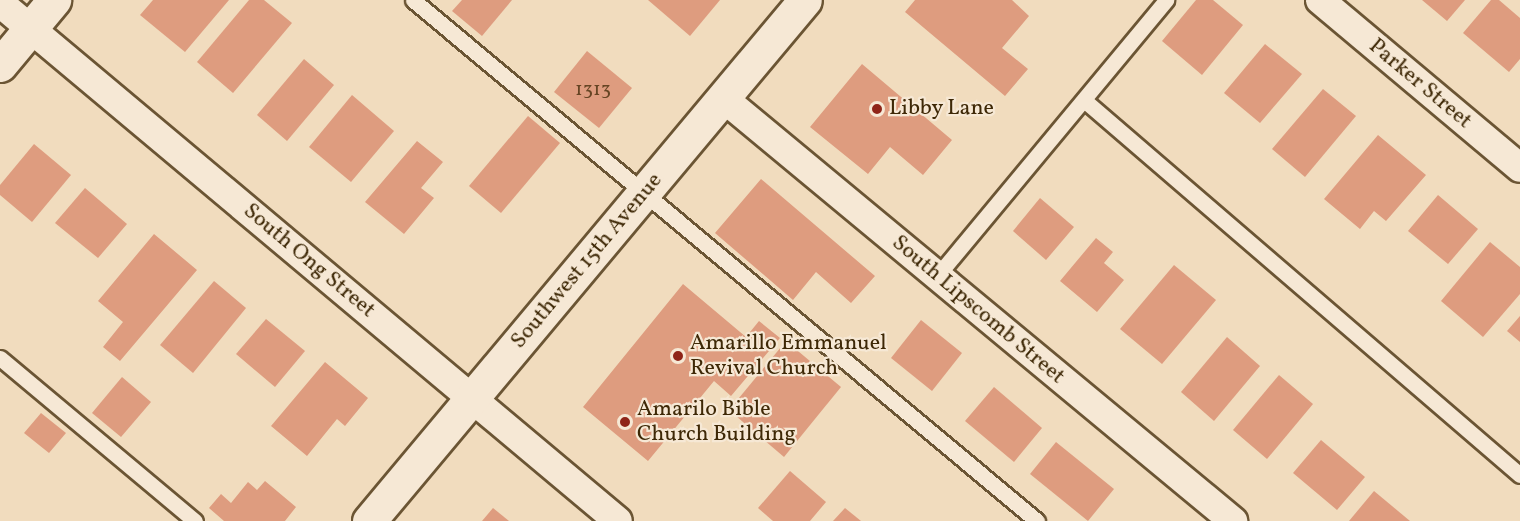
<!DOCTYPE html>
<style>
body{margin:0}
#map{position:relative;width:1520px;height:521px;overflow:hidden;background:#f1dcbe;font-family:Vollkorn,serif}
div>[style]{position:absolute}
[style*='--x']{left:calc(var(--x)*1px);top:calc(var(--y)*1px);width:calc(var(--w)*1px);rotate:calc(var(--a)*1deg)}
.building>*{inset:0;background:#de9c7f}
.roads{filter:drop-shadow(2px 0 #6b5534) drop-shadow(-2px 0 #6b5534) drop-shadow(0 2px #6b5534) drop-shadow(0 -2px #6b5534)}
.lane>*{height:15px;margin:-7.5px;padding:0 7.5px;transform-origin:7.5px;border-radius:7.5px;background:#f6e8d5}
.street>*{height:28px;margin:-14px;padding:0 14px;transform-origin:14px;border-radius:14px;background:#f6e8d5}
.secondary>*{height:33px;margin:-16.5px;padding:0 16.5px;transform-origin:16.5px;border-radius:16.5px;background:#f6e8d5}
.dots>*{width:16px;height:16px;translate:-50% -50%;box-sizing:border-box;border:3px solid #f6e8d5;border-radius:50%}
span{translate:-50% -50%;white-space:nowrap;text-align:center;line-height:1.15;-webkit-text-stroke:4.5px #f6e8d5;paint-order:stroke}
.number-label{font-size:20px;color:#664524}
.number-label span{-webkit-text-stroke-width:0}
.street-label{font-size:22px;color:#3e2806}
.poi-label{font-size:22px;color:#3e2806}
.left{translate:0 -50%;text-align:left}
</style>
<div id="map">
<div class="building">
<i style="clip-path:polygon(153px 0,229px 0,185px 52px,140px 15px)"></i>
<i style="clip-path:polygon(249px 0,264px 0,292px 23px,233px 93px,197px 62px)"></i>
<i style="clip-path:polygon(462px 0,512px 0,482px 36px,452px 11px)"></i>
<i style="clip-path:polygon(648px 0,720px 0,690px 36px)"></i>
<i style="clip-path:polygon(915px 0,1012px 0,1029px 16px,1002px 48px,1028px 69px,1005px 96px,905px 12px)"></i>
<i style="clip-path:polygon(1196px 0,1213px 0,1243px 25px,1202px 75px,1162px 41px)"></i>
<i style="clip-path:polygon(1422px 0,1465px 0,1447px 21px)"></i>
<i style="clip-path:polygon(1491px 0,1499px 0,1520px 18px,1520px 59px,1509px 72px,1463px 33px)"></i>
<i style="clip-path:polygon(1265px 44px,1302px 74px,1260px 123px,1224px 93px)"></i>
<i style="clip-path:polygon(587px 51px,632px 88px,599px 128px,554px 92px)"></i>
<i style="clip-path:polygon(304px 59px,334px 85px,287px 141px,257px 115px)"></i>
<i style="clip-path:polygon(862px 64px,952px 140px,923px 175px,890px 147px,868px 174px,810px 127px)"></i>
<i style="clip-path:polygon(1323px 89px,1356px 116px,1305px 177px,1272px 149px)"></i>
<i style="clip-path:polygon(352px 95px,394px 131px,351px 182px,309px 147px)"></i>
<i style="clip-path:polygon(528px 116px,560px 143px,501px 213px,469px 186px)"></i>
<i style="clip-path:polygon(1378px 135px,1426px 175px,1386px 221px,1374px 211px,1360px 229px,1324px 199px)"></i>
<i style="clip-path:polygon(417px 141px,443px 162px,421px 188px,434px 198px,404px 234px,365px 202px)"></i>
<i style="clip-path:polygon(34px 144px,71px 175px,32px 222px,0 195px,0 185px)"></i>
<i style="clip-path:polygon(761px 179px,875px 276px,851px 303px,816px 272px,793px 300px,715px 233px)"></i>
<i style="clip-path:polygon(85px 188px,127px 224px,98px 258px,55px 223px)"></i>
<i style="clip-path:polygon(1438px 195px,1478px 229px,1448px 264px,1408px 231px)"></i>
<i style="clip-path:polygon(1040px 198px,1074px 227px,1046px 260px,1013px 231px)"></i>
<i style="clip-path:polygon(154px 234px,197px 270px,120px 361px,103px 347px,123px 322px,98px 301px)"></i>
<i style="clip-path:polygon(1096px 238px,1113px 252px,1104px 263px,1124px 280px,1097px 312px,1060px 281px)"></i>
<i style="clip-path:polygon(1490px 242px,1520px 267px,1520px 294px,1483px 337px,1441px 301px)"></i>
<i style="clip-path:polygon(1174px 265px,1216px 300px,1162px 364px,1120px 329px)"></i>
<i style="clip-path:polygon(214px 281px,246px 308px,193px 373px,160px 345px)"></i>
<i style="clip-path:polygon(683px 284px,746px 337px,759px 321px,780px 338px,731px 396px,714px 381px,648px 461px,583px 407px)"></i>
<i style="clip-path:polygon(1520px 316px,1520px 342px,1507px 331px)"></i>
<i style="clip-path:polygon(266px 319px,305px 351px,275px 387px,236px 354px)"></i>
<i style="clip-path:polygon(921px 320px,962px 353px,932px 391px,891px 358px)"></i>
<i style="clip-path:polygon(1227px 337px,1260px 366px,1214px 421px,1181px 392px)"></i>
<i style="clip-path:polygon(786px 341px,841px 387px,784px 457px,729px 410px)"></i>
<i style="clip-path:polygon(325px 362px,368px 398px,345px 426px,337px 419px,307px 456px,271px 426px)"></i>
<i style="clip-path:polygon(1279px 375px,1313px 404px,1267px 459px,1233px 430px)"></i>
<i style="clip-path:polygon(122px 377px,151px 402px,121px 437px,92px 413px)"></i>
<i style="clip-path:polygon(994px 387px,1042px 428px,1014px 462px,965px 421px)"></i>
<i style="clip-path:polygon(41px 413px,66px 433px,49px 453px,24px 433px)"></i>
<i style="clip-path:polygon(1321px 440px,1365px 477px,1337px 510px,1293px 473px)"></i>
<i style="clip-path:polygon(1056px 442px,1114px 489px,1088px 521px,1030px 474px)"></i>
<i style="clip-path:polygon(790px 471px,826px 502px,810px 521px,773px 521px,758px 508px)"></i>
<i style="clip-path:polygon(265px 481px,296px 507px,285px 521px,224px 521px,209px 508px,221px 494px,231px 503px,248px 482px,257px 490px)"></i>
<i style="clip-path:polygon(1374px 491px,1410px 521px,1349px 521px)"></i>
<i style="clip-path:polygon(493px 508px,509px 521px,482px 521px)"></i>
<i style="clip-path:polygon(845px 508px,861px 521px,833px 521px)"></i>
</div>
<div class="roads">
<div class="lane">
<i style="--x:413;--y:0;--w:813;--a:39.86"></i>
<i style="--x:1084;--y:100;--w:575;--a:40.7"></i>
<i style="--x:937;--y:276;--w:359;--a:-50.3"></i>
<i style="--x:0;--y:358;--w:254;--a:39.9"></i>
</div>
<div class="street">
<i style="--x:1320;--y:0;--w:261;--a:40"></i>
<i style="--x:0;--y:3;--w:806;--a:39.97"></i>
<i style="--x:723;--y:98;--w:663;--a:39.67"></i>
</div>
<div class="secondary">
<i style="--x:0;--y:65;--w:85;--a:-50.3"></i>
<i style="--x:369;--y:521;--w:679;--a:-50.08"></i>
</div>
</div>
<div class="dots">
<i style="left:877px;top:109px;background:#8f2418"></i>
<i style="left:678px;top:356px;background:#8f2418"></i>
<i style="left:625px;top:422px;background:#8f2418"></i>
</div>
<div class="number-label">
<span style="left:593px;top:90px">1313</span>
</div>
<div class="street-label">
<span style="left:1420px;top:84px;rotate:40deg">Parker Street</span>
<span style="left:309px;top:261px;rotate:40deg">South Ong Street</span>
<span style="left:587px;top:261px;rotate:-50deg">Southwest 15th Avenue</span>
<span style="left:978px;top:310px;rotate:40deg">South Lipscomb Street</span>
</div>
<div class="poi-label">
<span class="left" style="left:889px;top:109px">Libby Lane</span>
<span class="left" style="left:690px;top:356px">Amarillo Emmanuel<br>Revival Church</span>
<span class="left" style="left:637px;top:422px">Amarilo Bible<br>Church Building</span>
</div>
</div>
